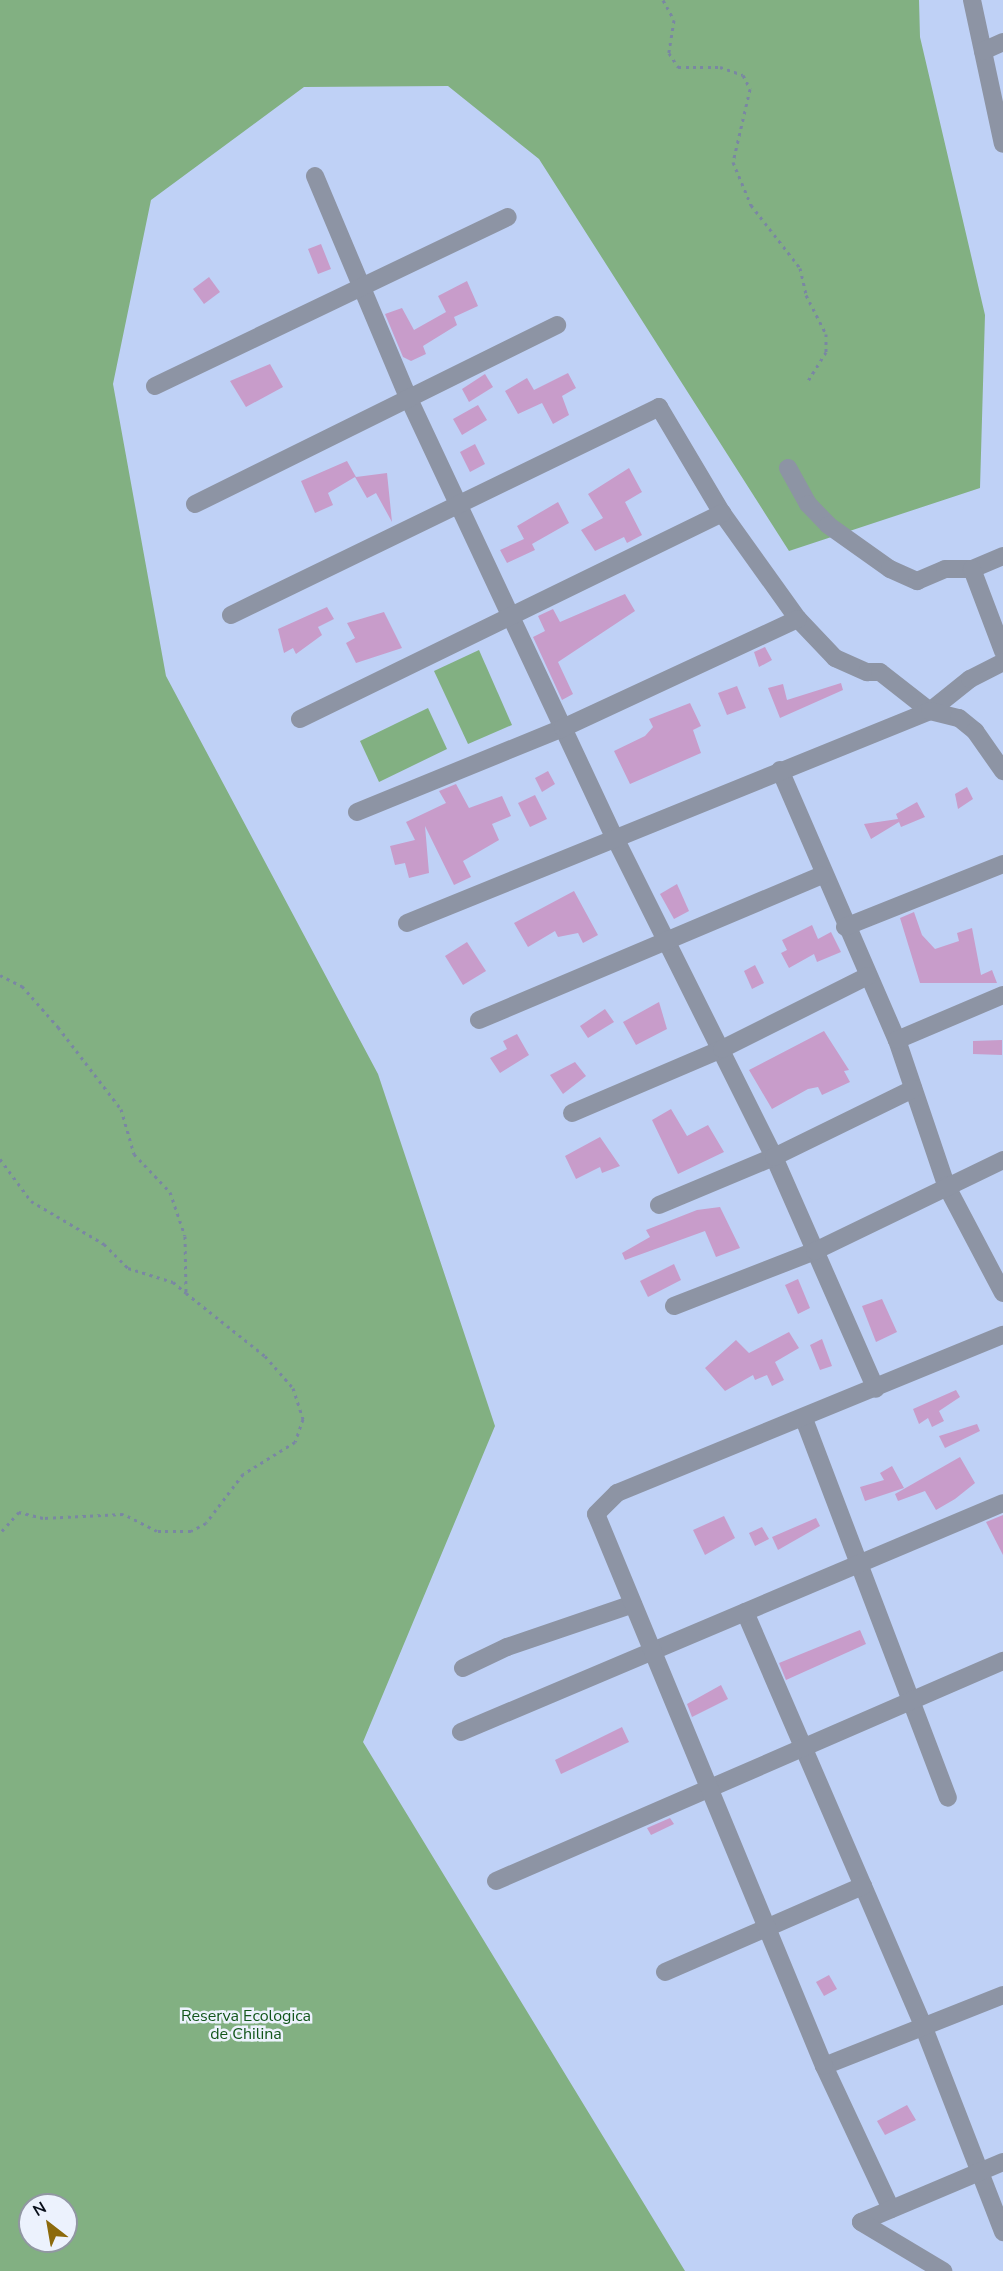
<!DOCTYPE html>
<style>
body{margin:0}
#map{position:relative;width:1003px;height:2271px;overflow:hidden;background:#bfd1f6;font-family:"Nunito Sans",sans-serif}
div>[style]{position:absolute}
[style*='--x']{left:calc(var(--x)*1px);top:calc(var(--y)*1px);width:calc(var(--w)*1px);rotate:calc(var(--a)*1deg)}
.green>*{inset:0;background:#82b082}
.building>*{inset:0;background:#c89cca}
.path>*{height:3px;margin-top:-1.5px;transform-origin:0;background:repeating-linear-gradient(90deg,#7a87a3 0 3px,transparent 0 7.5px)}
.minor>*{height:18px;margin:-9px;padding:0 9px;transform-origin:9px;border-radius:9px;background:#8d94a4}
span{translate:-50% -50%;white-space:nowrap;text-align:center;line-height:1.15;-webkit-text-stroke:5px #ecf2fd;paint-order:stroke}
.park-label{font-size:16px;color:#11551a}
.north{position:absolute;left:18px;top:2193px;width:60px;height:60px;box-sizing:border-box;background:#ecf2fd;border:2px solid #9197a2;border-radius:50%;rotate:329deg;font-size:16px;font-weight:700;line-height:24px;text-align:center;color:#080e1a}
.north::after{content:'';display:block;margin:auto;width:21px;height:27px;background:#8c6a0c;clip-path:polygon(50% 0,100% 100%,50% 72%,0 100%)}
</style>
<div id="map">
<div class="green">
<i style="clip-path:polygon(evenodd,0 0,919px 0,920px 37px,985px 315px,980px 488px,789px 551px,539px 159px,448px 86px,304px 87px,151px 200px,113px 384px,166px 676px,378px 1074px,495px 1426px,363px 1742px,685px 2271px,0 2271px,0 0,30px 2205px,66px 2205px,66px 2241px,30px 2241px,30px 2205px)"></i>
<i style="clip-path:polygon(479px 650px,512px 725px,468px 744px,434px 671px)"></i>
<i style="clip-path:polygon(428px 708px,447px 749px,379px 782px,360px 741px)"></i>
</div>
<div class="building">
<i style="clip-path:polygon(321px 244px,331px 269px,318px 274px,308px 249px)"></i>
<i style="clip-path:polygon(209px 277px,220px 292px,204px 304px,193px 289px)"></i>
<i style="clip-path:polygon(467px 281px,478px 306px,454px 317px,457px 325px,423px 346px,426px 354px,411px 361px,403px 357px,385px 314px,402px 308px,414px 330px,446px 312px,438px 296px)"></i>
<i style="clip-path:polygon(270px 364px,283px 387px,246px 407px,230px 381px)"></i>
<i style="clip-path:polygon(568px 373px,576px 388px,562px 396px,569px 415px,553px 424px,542px 403px,518px 414px,505px 391px,527px 378px,534px 390px)"></i>
<i style="clip-path:polygon(485px 374px,493px 387px,469px 402px,462px 389px)"></i>
<i style="clip-path:polygon(478px 405px,487px 420px,462px 435px,453px 419px)"></i>
<i style="clip-path:polygon(475px 444px,485px 464px,470px 472px,460px 452px)"></i>
<i style="clip-path:polygon(347px 461px,356px 477px,387px 473px,392px 522px,376px 493px,367px 498px,355px 477px,328px 493px,333px 505px,315px 513px,301px 481px)"></i>
<i style="clip-path:polygon(629px 468px,642px 492px,625px 502px,642px 535px,627px 543px,624px 537px,595px 551px,581px 530px,603px 518px,588px 494px)"></i>
<i style="clip-path:polygon(558px 502px,569px 523px,532px 544px,535px 550px,507px 563px,500px 550px,524px 539px,517px 526px)"></i>
<i style="clip-path:polygon(625px 594px,635px 611px,558px 662px,573px 694px,562px 700px,533px 637px,545px 631px,538px 616px,553px 609px,560px 622px)"></i>
<i style="clip-path:polygon(327px 607px,334px 619px,318px 627px,322px 635px,296px 654px,293px 648px,284px 653px,278px 629px)"></i>
<i style="clip-path:polygon(384px 612px,402px 648px,356px 663px,346px 643px,355px 638px,347px 623px)"></i>
<i style="clip-path:polygon(765px 647px,772px 660px,759px 667px,754px 652px)"></i>
<i style="clip-path:polygon(841px 683px,843px 690px,780px 718px,768px 688px,783px 684px,787px 700px)"></i>
<i style="clip-path:polygon(737px 686px,746px 708px,727px 715px,718px 693px)"></i>
<i style="clip-path:polygon(690px 703px,701px 726px,693px 730px,701px 753px,630px 784px,614px 751px,645px 736px,653px 727px,649px 719px)"></i>
<i style="clip-path:polygon(548px 771px,555px 784px,542px 792px,535px 778px)"></i>
<i style="clip-path:polygon(456px 784px,469px 808px,502px 796px,511px 816px,492px 824px,499px 840px,463px 861px,471px 877px,454px 885px,425px 826px,429px 873px,409px 878px,405px 863px,395px 865px,390px 846px,415px 840px,406px 822px,446px 803px,439px 791px)"></i>
<i style="clip-path:polygon(967px 787px,973px 799px,958px 809px,955px 794px)"></i>
<i style="clip-path:polygon(535px 795px,547px 819px,530px 827px,518px 803px)"></i>
<i style="clip-path:polygon(917px 802px,925px 817px,901px 827px,899px 822px,871px 839px,864px 824px,898px 819px,896px 814px)"></i>
<i style="clip-path:polygon(677px 884px,689px 911px,674px 919px,660px 894px)"></i>
<i style="clip-path:polygon(574px 891px,598px 935px,583px 943px,578px 933px,558px 937px,555px 931px,528px 947px,514px 923px)"></i>
<i style="clip-path:polygon(914px 912px,922px 935px,935px 949px,959px 941px,957px 933px,972px 928px,981px 975px,992px 970px,997px 983px,920px 983px,900px 918px)"></i>
<i style="clip-path:polygon(812px 925px,818px 939px,831px 932px,841px 952px,817px 962px,814px 954px,789px 968px,781px 953px,787px 950px,782px 940px)"></i>
<i style="clip-path:polygon(467px 942px,486px 971px,463px 985px,445px 956px)"></i>
<i style="clip-path:polygon(755px 965px,764px 983px,752px 989px,744px 971px)"></i>
<i style="clip-path:polygon(659px 1002px,667px 1029px,636px 1045px,623px 1022px)"></i>
<i style="clip-path:polygon(605px 1009px,614px 1022px,588px 1038px,580px 1026px)"></i>
<i style="clip-path:polygon(824px 1031px,849px 1070px,844px 1071px,850px 1082px,822px 1095px,818px 1087px,808px 1089px,772px 1109px,749px 1070px)"></i>
<i style="clip-path:polygon(517px 1034px,529px 1055px,500px 1073px,490px 1058px,507px 1049px,503px 1041px)"></i>
<i style="clip-path:polygon(1002px 1040px,1002px 1055px,973px 1054px,973px 1041px)"></i>
<i style="clip-path:polygon(575px 1062px,586px 1076px,563px 1094px,550px 1075px)"></i>
<i style="clip-path:polygon(671px 1109px,687px 1136px,708px 1125px,724px 1152px,678px 1174px,652px 1120px)"></i>
<i style="clip-path:polygon(600px 1137px,620px 1166px,602px 1173px,600px 1167px,576px 1179px,565px 1156px)"></i>
<i style="clip-path:polygon(720px 1207px,740px 1248px,716px 1257px,705px 1231px,625px 1260px,622px 1253px,650px 1237px,646px 1230px,697px 1210px)"></i>
<i style="clip-path:polygon(674px 1264px,681px 1280px,648px 1297px,640px 1281px)"></i>
<i style="clip-path:polygon(798px 1279px,810px 1308px,798px 1314px,785px 1285px)"></i>
<i style="clip-path:polygon(882px 1299px,897px 1332px,876px 1342px,862px 1306px)"></i>
<i style="clip-path:polygon(789px 1332px,799px 1348px,775px 1362px,784px 1380px,772px 1386px,767px 1375px,755px 1380px,753px 1375px,725px 1391px,705px 1368px,736px 1340px,749px 1353px)"></i>
<i style="clip-path:polygon(822px 1339px,832px 1366px,820px 1370px,810px 1345px)"></i>
<i style="clip-path:polygon(956px 1390px,960px 1397px,939px 1411px,944px 1421px,932px 1427px,928px 1418px,919px 1424px,913px 1409px)"></i>
<i style="clip-path:polygon(977px 1424px,980px 1431px,945px 1448px,939px 1436px)"></i>
<i style="clip-path:polygon(960px 1457px,975px 1483px,955px 1499px,936px 1510px,925px 1491px,898px 1501px,895px 1494px)"></i>
<i style="clip-path:polygon(892px 1466px,904px 1488px,865px 1501px,860px 1487px,884px 1480px,880px 1473px)"></i>
<i style="clip-path:polygon(1003px 1515px,1003px 1555px,986px 1522px)"></i>
<i style="clip-path:polygon(724px 1516px,735px 1538px,705px 1555px,693px 1530px)"></i>
<i style="clip-path:polygon(816px 1518px,820px 1526px,778px 1550px,772px 1537px)"></i>
<i style="clip-path:polygon(762px 1527px,769px 1539px,755px 1546px,749px 1533px)"></i>
<i style="clip-path:polygon(860px 1630px,866px 1644px,786px 1680px,779px 1663px)"></i>
<i style="clip-path:polygon(721px 1685px,728px 1699px,692px 1717px,687px 1704px)"></i>
<i style="clip-path:polygon(622px 1727px,629px 1742px,561px 1774px,555px 1760px)"></i>
<i style="clip-path:polygon(670px 1818px,674px 1824px,651px 1835px,647px 1828px)"></i>
<i style="clip-path:polygon(829px 1975px,837px 1989px,824px 1996px,816px 1982px)"></i>
<i style="clip-path:polygon(907px 2105px,916px 2120px,885px 2135px,877px 2121px)"></i>
</div>
<div class="path">
<i style="--x:663;--y:0;--w:23;--a:61"></i>
<i style="--x:674;--y:20;--w:33;--a:99"></i>
<i style="--x:669;--y:53;--w:17;--a:57"></i>
<i style="--x:678;--y:67;--w:42;--a:0"></i>
<i style="--x:720;--y:67;--w:24;--a:19"></i>
<i style="--x:743;--y:75;--w:16;--a:63"></i>
<i style="--x:750;--y:89;--w:75;--a:103.1"></i>
<i style="--x:733;--y:162;--w:47;--a:67.3"></i>
<i style="--x:751;--y:205;--w:80;--a:52.1"></i>
<i style="--x:800;--y:268;--w:28;--a:77"></i>
<i style="--x:806;--y:295;--w:44;--a:62.9"></i>
<i style="--x:826;--y:334;--w:18;--a:90"></i>
<i style="--x:826;--y:352;--w:34;--a:122"></i>
<i style="--x:0;--y:975;--w:25;--a:27"></i>
<i style="--x:22;--y:986;--w:55;--a:48.7"></i>
<i style="--x:58;--y:1027;--w:103;--a:52.5"></i>
<i style="--x:121;--y:1109;--w:47;--a:73.9"></i>
<i style="--x:134;--y:1154;--w:52;--a:46.5"></i>
<i style="--x:170;--y:1192;--w:46;--a:71.2"></i>
<i style="--x:185;--y:1236;--w:57;--a:89"></i>
<i style="--x:186;--y:1293;--w:101;--a:38.6"></i>
<i style="--x:265;--y:1356;--w:43;--a:48.8"></i>
<i style="--x:293;--y:1388;--w:33;--a:72"></i>
<i style="--x:303;--y:1419;--w:24;--a:109"></i>
<i style="--x:295;--y:1442;--w:61;--a:148.4"></i>
<i style="--x:243;--y:1474;--w:61;--a:127.1"></i>
<i style="--x:206;--y:1523;--w:17;--a:152"></i>
<i style="--x:191;--y:1531;--w:34;--a:180"></i>
<i style="--x:157;--y:1531;--w:38;--a:-153"></i>
<i style="--x:123;--y:1514;--w:80;--a:177.1"></i>
<i style="--x:43;--y:1518;--w:25;--a:-166"></i>
<i style="--x:19;--y:1512;--w:28;--a:132"></i>
<i style="--x:0;--y:1159;--w:52;--a:53.6"></i>
<i style="--x:31;--y:1201;--w:85;--a:30.5"></i>
<i style="--x:104;--y:1244;--w:34;--a:45"></i>
<i style="--x:128;--y:1268;--w:47;--a:17.3"></i>
<i style="--x:173;--y:1282;--w:17;--a:40"></i>
</div>
<div class="minor">
<i style="--x:972;--y:0;--w:147;--a:77.9"></i>
<i style="--x:983;--y:51;--w:22;--a:-24"></i>
<i style="--x:315;--y:176;--w:240;--a:67.2"></i>
<i style="--x:408;--y:397;--w:485;--a:64.9"></i>
<i style="--x:614;--y:836;--w:359;--a:63.5"></i>
<i style="--x:774;--y:1157;--w:253;--a:66.3"></i>
<i style="--x:155;--y:386;--w:391;--a:-25.6"></i>
<i style="--x:788;--y:468;--w:41;--a:60.9"></i>
<i style="--x:808;--y:504;--w:29;--a:46"></i>
<i style="--x:828;--y:525;--w:76;--a:35.4"></i>
<i style="--x:890;--y:569;--w:30;--a:24"></i>
<i style="--x:917;--y:581;--w:30;--a:-23"></i>
<i style="--x:945;--y:569;--w:27;--a:0"></i>
<i style="--x:195;--y:504;--w:404;--a:-26.3"></i>
<i style="--x:1003;--y:556;--w:34;--a:157"></i>
<i style="--x:972;--y:569;--w:88;--a:69.3"></i>
<i style="--x:231;--y:615;--w:476;--a:-25.9"></i>
<i style="--x:659;--y:407;--w:123;--a:59.3"></i>
<i style="--x:722;--y:513;--w:130;--a:54.4"></i>
<i style="--x:798;--y:619;--w:54;--a:46.5"></i>
<i style="--x:835;--y:658;--w:35;--a:24"></i>
<i style="--x:867;--y:672;--w:13;--a:0"></i>
<i style="--x:880;--y:672;--w:63;--a:38"></i>
<i style="--x:930;--y:711;--w:51;--a:-38.7"></i>
<i style="--x:970;--y:679;--w:37;--a:-27"></i>
<i style="--x:300;--y:719;--w:470;--a:-26"></i>
<i style="--x:780;--y:770;--w:294;--a:66.6"></i>
<i style="--x:897;--y:1040;--w:153;--a:71.3"></i>
<i style="--x:946;--y:1185;--w:122;--a:62.2"></i>
<i style="--x:357;--y:812;--w:222;--a:-22.2"></i>
<i style="--x:563;--y:728;--w:259;--a:-24.9"></i>
<i style="--x:407;--y:923;--w:564;--a:-22.07"></i>
<i style="--x:930;--y:711;--w:30;--a:14"></i>
<i style="--x:959;--y:718;--w:21;--a:39"></i>
<i style="--x:975;--y:731;--w:49;--a:55"></i>
<i style="--x:845;--y:927;--w:170;--a:-21.7"></i>
<i style="--x:479;--y:1020;--w:372;--a:-22.9"></i>
<i style="--x:897;--y:1040;--w:115;--a:-23"></i>
<i style="--x:572;--y:1113;--w:163;--a:-23.1"></i>
<i style="--x:722;--y:1049;--w:163;--a:-26.6"></i>
<i style="--x:659;--y:1205;--w:125;--a:-22.7"></i>
<i style="--x:774;--y:1157;--w:155;--a:-26.1"></i>
<i style="--x:674;--y:1306;--w:151;--a:-21.3"></i>
<i style="--x:815;--y:1251;--w:209;--a:-25.8"></i>
<i style="--x:804;--y:1419;--w:405;--a:69.2"></i>
<i style="--x:745;--y:1612;--w:453;--a:66.7"></i>
<i style="--x:924;--y:2028;--w:219;--a:68.8"></i>
<i style="--x:463;--y:1668;--w:49;--a:-25.5"></i>
<i style="--x:507;--y:1647;--w:133;--a:-18.8"></i>
<i style="--x:461;--y:1732;--w:588;--a:-22.9"></i>
<i style="--x:496;--y:1881;--w:553;--a:-23.46"></i>
<i style="--x:665;--y:1972;--w:216;--a:-23.5"></i>
<i style="--x:824;--y:2066;--w:193;--a:-21.6"></i>
<i style="--x:891;--y:2209;--w:158;--a:-115.1"></i>
<i style="--x:824;--y:2066;--w:597;--a:-112.44"></i>
<i style="--x:596;--y:1514;--w:30;--a:-45"></i>
<i style="--x:617;--y:1493;--w:417;--a:-22.3"></i>
<i style="--x:861;--y:2222;--w:154;--a:-22.9"></i>
<i style="--x:861;--y:2222;--w:96;--a:30.9"></i>
</div>
<div class="park-label">
<span style="left:246px;top:2025px">Reserva Ecologica<br>de Chilina</span>
</div>
<div class="north">N</div>
</div>
